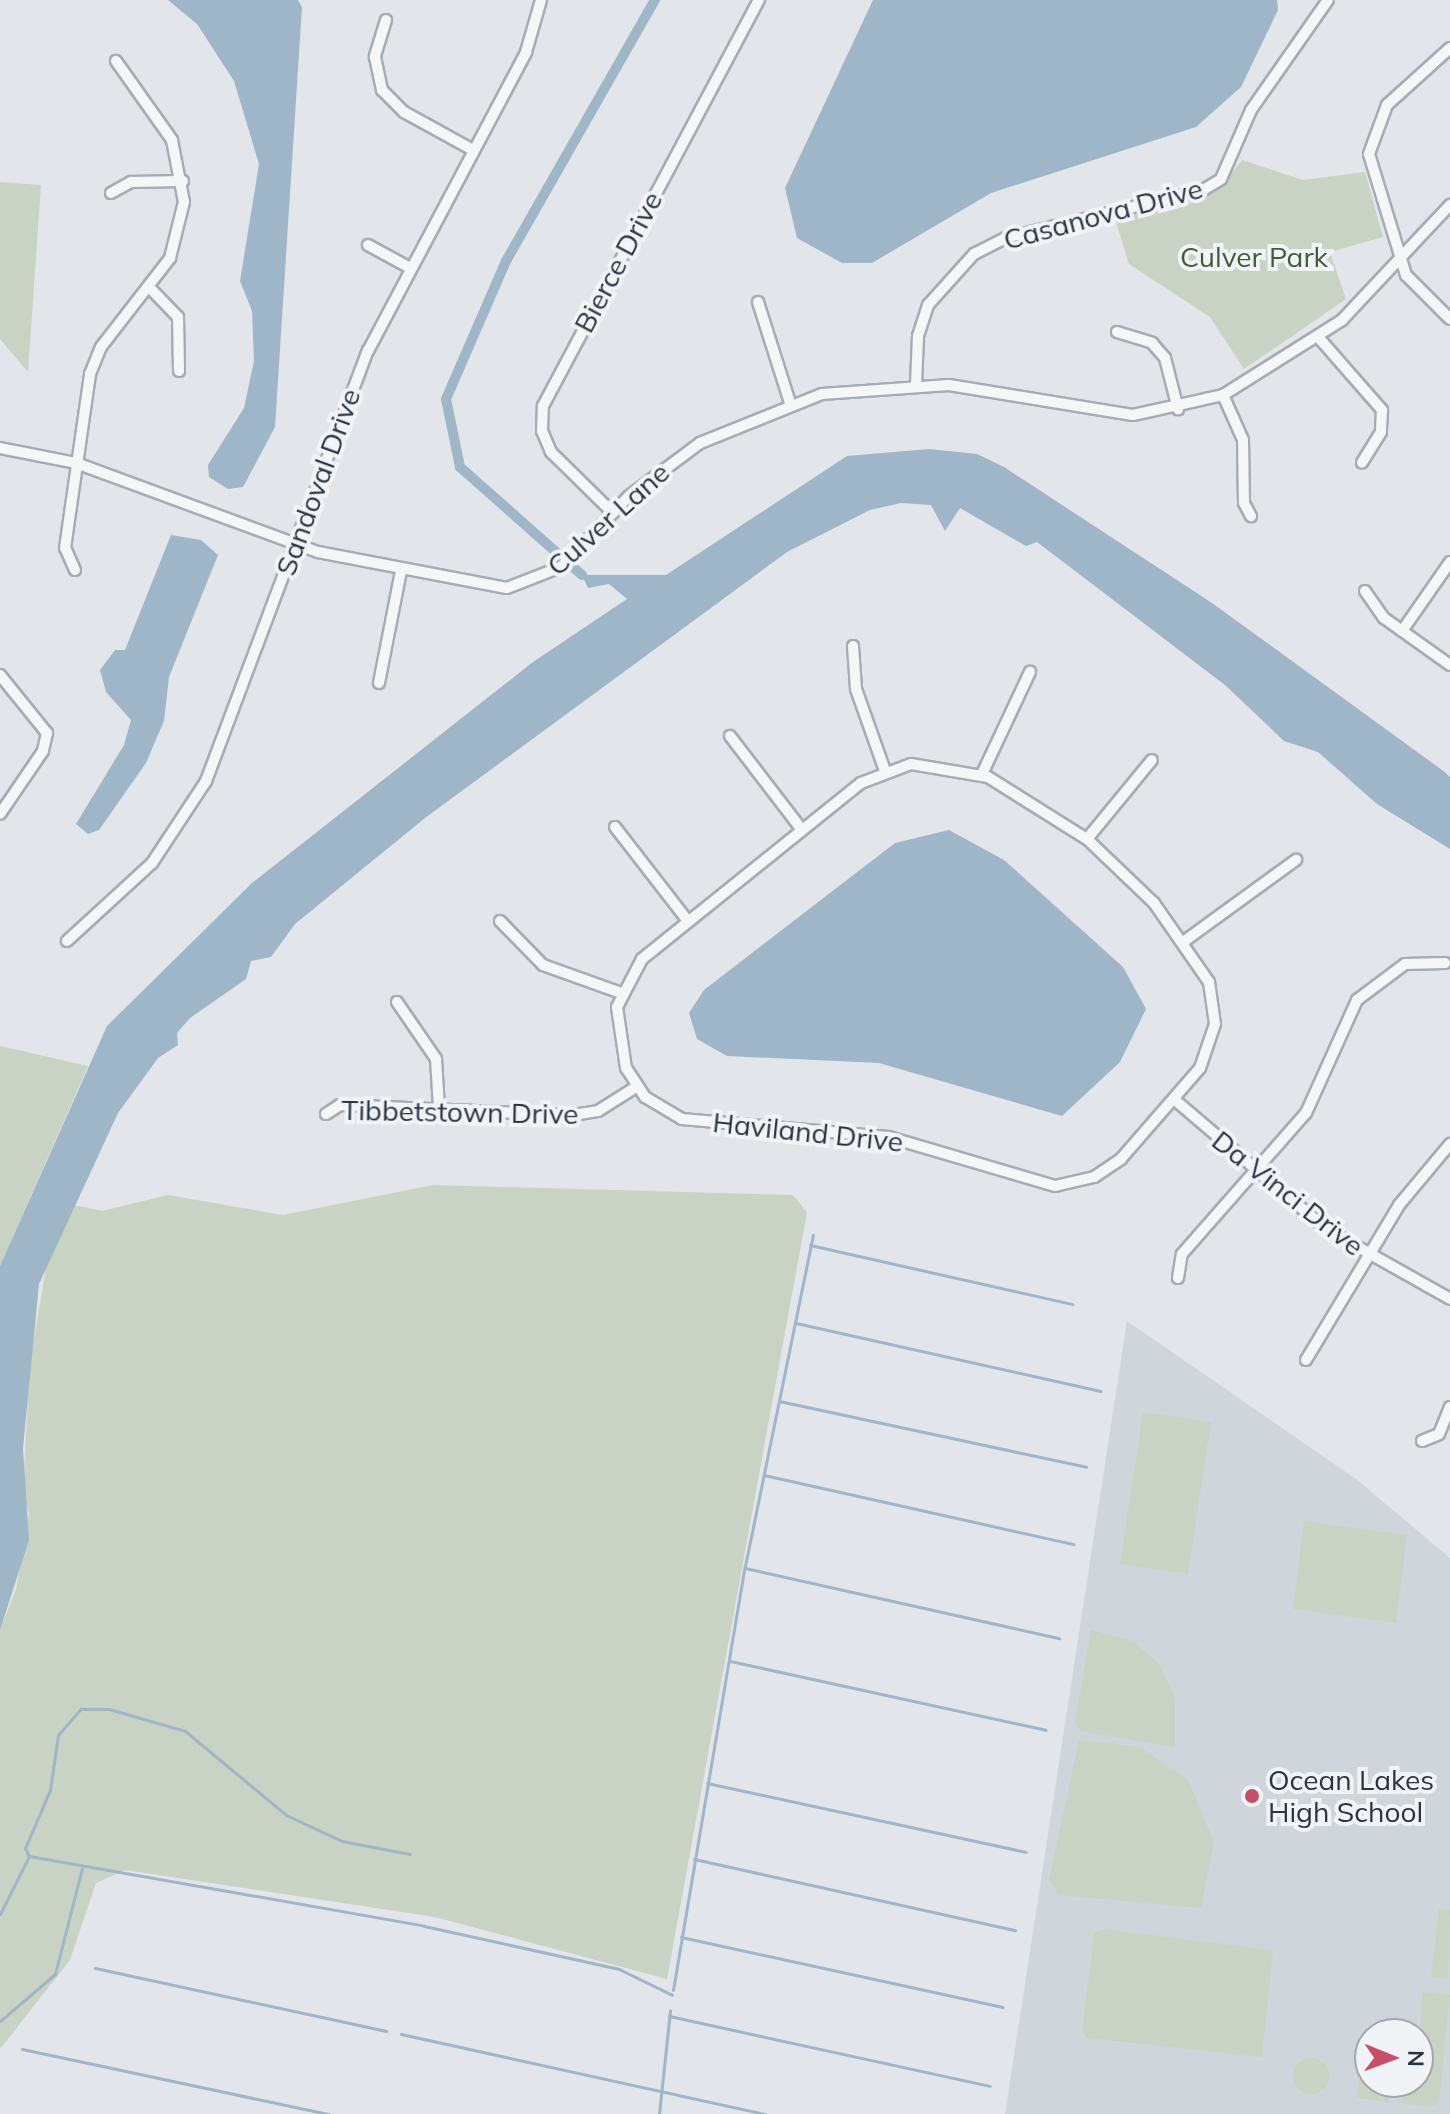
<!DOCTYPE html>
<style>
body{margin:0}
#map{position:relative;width:1450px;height:2114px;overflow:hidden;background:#e2e5ea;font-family:Mulish,sans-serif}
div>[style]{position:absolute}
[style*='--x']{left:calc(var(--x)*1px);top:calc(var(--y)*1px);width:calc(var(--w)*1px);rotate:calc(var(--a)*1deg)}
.built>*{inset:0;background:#d0d5db}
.green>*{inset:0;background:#c8d3c3}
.round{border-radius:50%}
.water>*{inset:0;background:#9fb5c8}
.stream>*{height:3px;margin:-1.5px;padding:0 1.5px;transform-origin:1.5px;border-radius:1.5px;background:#9fb5c8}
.canal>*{height:10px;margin:-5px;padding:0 5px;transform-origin:5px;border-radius:5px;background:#9fb5c8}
.roads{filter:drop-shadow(2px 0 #a7acb4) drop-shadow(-2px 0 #a7acb4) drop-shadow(0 2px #a7acb4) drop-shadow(0 -2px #a7acb4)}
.minor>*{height:10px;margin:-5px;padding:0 5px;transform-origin:5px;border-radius:5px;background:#f4f6f8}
.dots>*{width:22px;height:22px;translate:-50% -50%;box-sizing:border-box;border:4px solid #f1f4f7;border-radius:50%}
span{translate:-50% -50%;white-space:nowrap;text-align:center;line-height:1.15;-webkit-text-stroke:8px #f1f4f7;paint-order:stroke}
.street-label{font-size:28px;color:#2b3441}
.park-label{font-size:28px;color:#415c39}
.poi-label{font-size:28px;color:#2b3441}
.left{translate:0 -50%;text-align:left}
.north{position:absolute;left:1354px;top:2018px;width:80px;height:80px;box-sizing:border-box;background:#f1f4f7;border:2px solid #a2a7ae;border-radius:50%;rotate:91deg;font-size:22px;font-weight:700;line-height:32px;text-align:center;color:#2b3441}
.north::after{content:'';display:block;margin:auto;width:28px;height:36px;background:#c84e67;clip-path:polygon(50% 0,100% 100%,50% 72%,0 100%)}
</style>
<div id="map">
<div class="built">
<i style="clip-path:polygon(evenodd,1127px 1321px,1356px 1479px,1450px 1558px,1450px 2114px,1005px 2114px,1127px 1321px,1370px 2034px,1418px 2034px,1418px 2082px,1370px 2082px,1370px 2034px)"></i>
</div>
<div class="green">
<i style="clip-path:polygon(1242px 160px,1303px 180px,1365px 172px,1383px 237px,1330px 252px,1346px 299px,1244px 369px,1210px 317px,1129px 264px,1115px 219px,1217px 191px)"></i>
<i style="clip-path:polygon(0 182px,41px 185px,28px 372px,0 339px)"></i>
<i style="clip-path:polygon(0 1046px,88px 1066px,0 1266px)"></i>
<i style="clip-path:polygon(433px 1185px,793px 1195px,807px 1212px,667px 1979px,435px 1917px,125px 1870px,96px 1883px,70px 1960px,0 2049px,0 1630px,16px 1589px,29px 1514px,23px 1492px,30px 1361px,49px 1251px,74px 1205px,102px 1211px,168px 1195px,283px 1215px)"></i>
<i style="clip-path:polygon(1143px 1412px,1211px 1422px,1188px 1574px,1120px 1564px)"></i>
<i style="clip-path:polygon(1304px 1521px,1407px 1535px,1396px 1623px,1293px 1609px)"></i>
<i style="clip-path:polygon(1091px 1630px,1133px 1641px,1159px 1664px,1175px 1697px,1175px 1747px,1081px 1731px,1075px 1723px)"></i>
<i style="clip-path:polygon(1079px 1740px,1140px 1747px,1188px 1780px,1214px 1842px,1201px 1908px,1059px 1895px,1049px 1880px)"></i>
<i style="clip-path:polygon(1439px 1909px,1450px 1910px,1448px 1979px,1431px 1977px)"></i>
<i style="clip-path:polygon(1102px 1929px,1273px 1950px,1262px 2057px,1087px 2038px,1082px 2031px,1094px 1934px)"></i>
<i style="clip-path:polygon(1422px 1992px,1450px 1995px,1439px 2102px,1432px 2107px,1398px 2103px,1418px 2082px)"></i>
<i class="round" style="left:1293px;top:2058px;width:36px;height:36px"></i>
<i style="clip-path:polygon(1370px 2069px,1370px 2082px,1393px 2082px,1388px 2102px,1357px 2098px,1361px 2070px)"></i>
</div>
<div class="water">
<i style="clip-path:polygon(168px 0,298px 0,302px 7px,275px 427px,243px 487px,228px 489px,209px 477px,208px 465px,244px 408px,254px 361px,252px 311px,240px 281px,259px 164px,234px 81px,197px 24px)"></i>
<i style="clip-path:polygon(873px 0,1277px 0,1278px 10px,1241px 87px,1196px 127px,991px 193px,872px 263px,842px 263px,797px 238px,785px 188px)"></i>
<i style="clip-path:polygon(929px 449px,977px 454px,1004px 467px,1212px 603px,1442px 770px,1450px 777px,1450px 849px,1377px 804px,1318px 752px,1284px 741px,1225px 685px,1037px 542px,1026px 546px,960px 508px,945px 531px,931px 505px,901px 503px,870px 510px,787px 552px,425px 818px,295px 924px,271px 957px,251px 961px,246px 979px,190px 1018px,177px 1033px,178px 1045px,158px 1058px,118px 1113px,39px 1284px,23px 1448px,29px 1540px,0 1630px,0 1266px,107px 1026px,252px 883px,533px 662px,627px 599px,609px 584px,588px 588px,582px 575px,666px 575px,847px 456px)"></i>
<i style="clip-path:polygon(171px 535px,201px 540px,218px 555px,169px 677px,164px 721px,146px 763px,99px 830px,88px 834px,76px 824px,124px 745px,131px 720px,106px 692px,100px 670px,115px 650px,125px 650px)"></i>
<i style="clip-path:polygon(949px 830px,1004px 860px,1123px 967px,1146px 1009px,1120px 1062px,1062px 1116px,879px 1063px,727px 1056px,697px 1039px,689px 1013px,704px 990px,895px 843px)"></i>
</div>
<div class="stream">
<i style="--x:810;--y:1245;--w:269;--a:12.7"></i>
<i style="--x:796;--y:1323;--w:312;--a:12.6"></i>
<i style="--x:779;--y:1401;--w:314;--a:12.1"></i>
<i style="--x:764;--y:1475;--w:317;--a:12.6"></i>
<i style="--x:745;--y:1568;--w:322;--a:12.6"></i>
<i style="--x:730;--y:1661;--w:323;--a:12.3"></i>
<i style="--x:707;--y:1783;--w:326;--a:12.2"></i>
<i style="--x:29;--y:1856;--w:401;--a:10"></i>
<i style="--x:424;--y:1926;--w:200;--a:12.4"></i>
<i style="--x:619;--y:1969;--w:59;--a:26.1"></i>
<i style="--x:694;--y:1859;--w:329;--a:12.5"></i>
<i style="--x:0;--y:1914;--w:65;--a:-63.4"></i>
<i style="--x:29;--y:1856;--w:9;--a:-117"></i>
<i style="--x:25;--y:1848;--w:63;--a:-66.7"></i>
<i style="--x:50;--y:1790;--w:56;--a:-81.7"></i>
<i style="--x:58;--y:1735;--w:35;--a:-49"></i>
<i style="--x:81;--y:1709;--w:28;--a:0"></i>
<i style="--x:109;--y:1709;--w:79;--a:16.1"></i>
<i style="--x:185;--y:1731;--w:131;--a:39.7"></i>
<i style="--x:286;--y:1815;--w:62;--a:24.9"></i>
<i style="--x:342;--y:1841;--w:69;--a:10.8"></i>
<i style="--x:681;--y:1937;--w:329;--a:12.3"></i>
<i style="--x:95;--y:1968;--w:298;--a:12.2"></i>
<i style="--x:673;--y:1990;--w:430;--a:-80.4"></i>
<i style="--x:745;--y:1566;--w:338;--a:-78.4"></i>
<i style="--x:669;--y:2016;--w:328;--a:12.3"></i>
<i style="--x:0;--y:2021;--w:72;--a:-40.5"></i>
<i style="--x:55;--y:1974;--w:109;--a:-75.7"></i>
<i style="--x:401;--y:2034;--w:373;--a:12.4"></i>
<i style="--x:22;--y:2049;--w:314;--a:12"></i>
<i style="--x:659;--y:2114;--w:104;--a:-83.9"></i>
</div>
<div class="canal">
<i style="--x:582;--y:575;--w:163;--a:-138.5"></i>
<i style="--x:460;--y:467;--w:69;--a:-101.6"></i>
<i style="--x:446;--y:399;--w:150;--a:-66.5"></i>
<i style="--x:506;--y:261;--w:301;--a:-60.3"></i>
</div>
<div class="roads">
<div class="minor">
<i style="--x:386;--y:20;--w:39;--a:107"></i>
<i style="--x:375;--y:57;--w:34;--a:78"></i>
<i style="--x:382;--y:90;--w:31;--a:45"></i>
<i style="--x:404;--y:112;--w:79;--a:28.8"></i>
<i style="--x:1450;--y:48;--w:85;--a:137.9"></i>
<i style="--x:1387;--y:105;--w:52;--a:110.2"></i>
<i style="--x:1369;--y:154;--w:127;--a:73"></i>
<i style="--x:1406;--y:275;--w:62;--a:45"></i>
<i style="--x:111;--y:193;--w:23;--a:-29"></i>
<i style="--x:131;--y:182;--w:52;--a:-1.1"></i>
<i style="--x:368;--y:245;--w:48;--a:28.7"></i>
<i style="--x:149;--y:287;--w:42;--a:46"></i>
<i style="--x:178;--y:317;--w:54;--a:88.9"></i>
<i style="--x:758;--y:302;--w:106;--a:72.4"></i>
<i style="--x:1117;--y:332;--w:37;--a:17"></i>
<i style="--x:1152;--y:343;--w:20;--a:49"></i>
<i style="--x:1165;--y:358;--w:53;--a:75.7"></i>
<i style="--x:1319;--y:338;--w:96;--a:48.8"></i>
<i style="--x:1382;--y:410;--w:22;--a:93"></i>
<i style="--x:1381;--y:432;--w:36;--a:122"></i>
<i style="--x:916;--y:384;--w:48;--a:-87.6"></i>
<i style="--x:918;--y:336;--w:33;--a:-72"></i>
<i style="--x:928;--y:305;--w:69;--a:-48"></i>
<i style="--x:974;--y:254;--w:35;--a:-27"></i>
<i style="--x:1005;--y:238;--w:204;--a:-13.6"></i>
<i style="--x:1203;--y:190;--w:21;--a:-31"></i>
<i style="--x:1221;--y:179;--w:75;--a:-66.5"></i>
<i style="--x:1251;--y:110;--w:134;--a:-55"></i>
<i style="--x:1223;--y:395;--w:49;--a:66"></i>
<i style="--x:1243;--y:440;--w:63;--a:89.1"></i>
<i style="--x:1244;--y:503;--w:15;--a:62"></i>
<i style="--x:0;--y:448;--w:77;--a:11.2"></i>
<i style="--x:76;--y:463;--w:258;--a:20.2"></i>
<i style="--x:318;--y:552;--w:192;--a:10.8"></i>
<i style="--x:507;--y:588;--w:58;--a:-21.3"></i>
<i style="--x:561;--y:567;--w:98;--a:-46.2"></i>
<i style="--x:629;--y:496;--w:89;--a:-36.7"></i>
<i style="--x:700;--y:443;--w:131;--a:-21.9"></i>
<i style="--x:822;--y:394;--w:127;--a:-4.1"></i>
<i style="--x:949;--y:385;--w:186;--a:9.3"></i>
<i style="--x:1133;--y:415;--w:92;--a:-12.5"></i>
<i style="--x:1223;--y:395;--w:141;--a:-32.2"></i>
<i style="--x:1342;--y:320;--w:158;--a:-46.8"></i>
<i style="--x:612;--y:512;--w:86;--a:-135.5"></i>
<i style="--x:551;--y:452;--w:23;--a:-113"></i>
<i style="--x:542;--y:431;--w:25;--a:-88"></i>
<i style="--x:543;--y:406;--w:460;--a:-62"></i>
<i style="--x:75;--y:570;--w:24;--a:-114"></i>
<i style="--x:65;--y:548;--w:176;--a:-81.8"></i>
<i style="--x:90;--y:374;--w:29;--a:-68"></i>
<i style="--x:101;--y:347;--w:113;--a:-52.2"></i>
<i style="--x:170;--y:258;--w:58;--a:-76"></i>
<i style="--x:184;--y:202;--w:63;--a:-101"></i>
<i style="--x:172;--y:140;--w:97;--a:-125.3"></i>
<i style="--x:1365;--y:591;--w:33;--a:55"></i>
<i style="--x:1384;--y:618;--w:81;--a:35.5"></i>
<i style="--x:1402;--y:631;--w:84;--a:-55.2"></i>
<i style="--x:853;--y:646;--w:43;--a:86"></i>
<i style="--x:856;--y:689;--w:87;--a:70.5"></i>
<i style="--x:0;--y:675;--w:75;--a:51"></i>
<i style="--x:47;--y:733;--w:18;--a:103"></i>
<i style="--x:43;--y:751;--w:76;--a:124.3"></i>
<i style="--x:379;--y:683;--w:114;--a:-78.9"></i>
<i style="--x:730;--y:736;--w:118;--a:52.5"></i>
<i style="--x:911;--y:764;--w:78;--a:9.6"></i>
<i style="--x:988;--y:777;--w:117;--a:32.1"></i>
<i style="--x:1087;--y:839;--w:93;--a:43.7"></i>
<i style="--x:1154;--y:903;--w:96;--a:55.2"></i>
<i style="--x:1209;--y:982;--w:42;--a:81.9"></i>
<i style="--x:1215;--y:1024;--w:46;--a:108.8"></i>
<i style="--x:1200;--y:1068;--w:121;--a:131"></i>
<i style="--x:1121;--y:1159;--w:32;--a:146"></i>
<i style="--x:1094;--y:1177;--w:40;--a:167"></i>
<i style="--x:1055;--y:1186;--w:174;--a:-163.6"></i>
<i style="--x:888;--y:1137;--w:207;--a:-175"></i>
<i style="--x:682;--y:1119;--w:43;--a:-149.3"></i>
<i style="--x:645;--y:1097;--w:35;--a:-123"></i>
<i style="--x:626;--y:1068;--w:62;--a:-98.4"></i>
<i style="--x:617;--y:1007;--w:54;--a:-62.5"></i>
<i style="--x:642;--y:959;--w:281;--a:-38.8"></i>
<i style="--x:861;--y:783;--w:53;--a:-20.8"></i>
<i style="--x:982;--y:774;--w:113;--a:-64.8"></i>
<i style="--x:615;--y:827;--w:119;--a:52.2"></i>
<i style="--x:1087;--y:839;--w:102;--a:-50.6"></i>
<i style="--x:500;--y:921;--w:62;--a:45.7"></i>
<i style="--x:543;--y:965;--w:83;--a:19.7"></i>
<i style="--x:67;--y:941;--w:115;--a:-42.5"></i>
<i style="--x:152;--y:863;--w:98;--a:-56.6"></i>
<i style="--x:206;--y:781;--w:460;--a:-69.4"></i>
<i style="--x:368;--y:351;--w:338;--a:-62.1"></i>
<i style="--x:526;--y:52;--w:54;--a:-73.9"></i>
<i style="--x:1183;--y:942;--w:140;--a:-36"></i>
<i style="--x:397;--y:1002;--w:69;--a:55.6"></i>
<i style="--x:436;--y:1059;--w:49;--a:86.5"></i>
<i style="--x:1175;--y:1100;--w:199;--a:40.5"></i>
<i style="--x:1326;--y:1229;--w:142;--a:29.4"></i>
<i style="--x:326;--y:1114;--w:17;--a:-33"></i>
<i style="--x:340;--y:1105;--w:233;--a:2.5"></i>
<i style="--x:573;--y:1115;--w:25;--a:-9"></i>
<i style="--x:598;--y:1111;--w:45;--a:-32.3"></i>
<i style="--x:1178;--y:1278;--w:24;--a:-81"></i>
<i style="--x:1182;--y:1254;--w:188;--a:-48.7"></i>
<i style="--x:1306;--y:1113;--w:124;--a:-65.7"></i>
<i style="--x:1357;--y:1000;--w:60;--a:-36.9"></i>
<i style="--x:1405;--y:964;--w:40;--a:-1.4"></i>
<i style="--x:1306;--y:1360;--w:181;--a:-59"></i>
<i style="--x:1399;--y:1205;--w:80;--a:-50.1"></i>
<i style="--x:1422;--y:1441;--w:18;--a:-22"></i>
<i style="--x:1439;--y:1434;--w:29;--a:-68"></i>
</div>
</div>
<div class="dots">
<i style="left:1252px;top:1796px;background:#c84e67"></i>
</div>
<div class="street-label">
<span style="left:1103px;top:214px;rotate:-15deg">Casanova Drive</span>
<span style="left:618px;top:262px;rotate:-62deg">Bierce Drive</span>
<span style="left:318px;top:482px;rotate:-70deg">Sandoval Drive</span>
<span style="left:608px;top:519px;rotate:-42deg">Culver Lane</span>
<span style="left:460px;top:1112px;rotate:1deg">Tibbetstown Drive</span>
<span style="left:808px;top:1132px;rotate:6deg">Haviland Drive</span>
<span style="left:1288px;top:1193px;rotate:38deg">Da Vinci Drive</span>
</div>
<div class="park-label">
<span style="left:1254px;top:257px">Culver Park</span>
</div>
<div class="poi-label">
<span class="left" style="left:1268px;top:1796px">Ocean Lakes<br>High School</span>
</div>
<div class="north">N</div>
</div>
